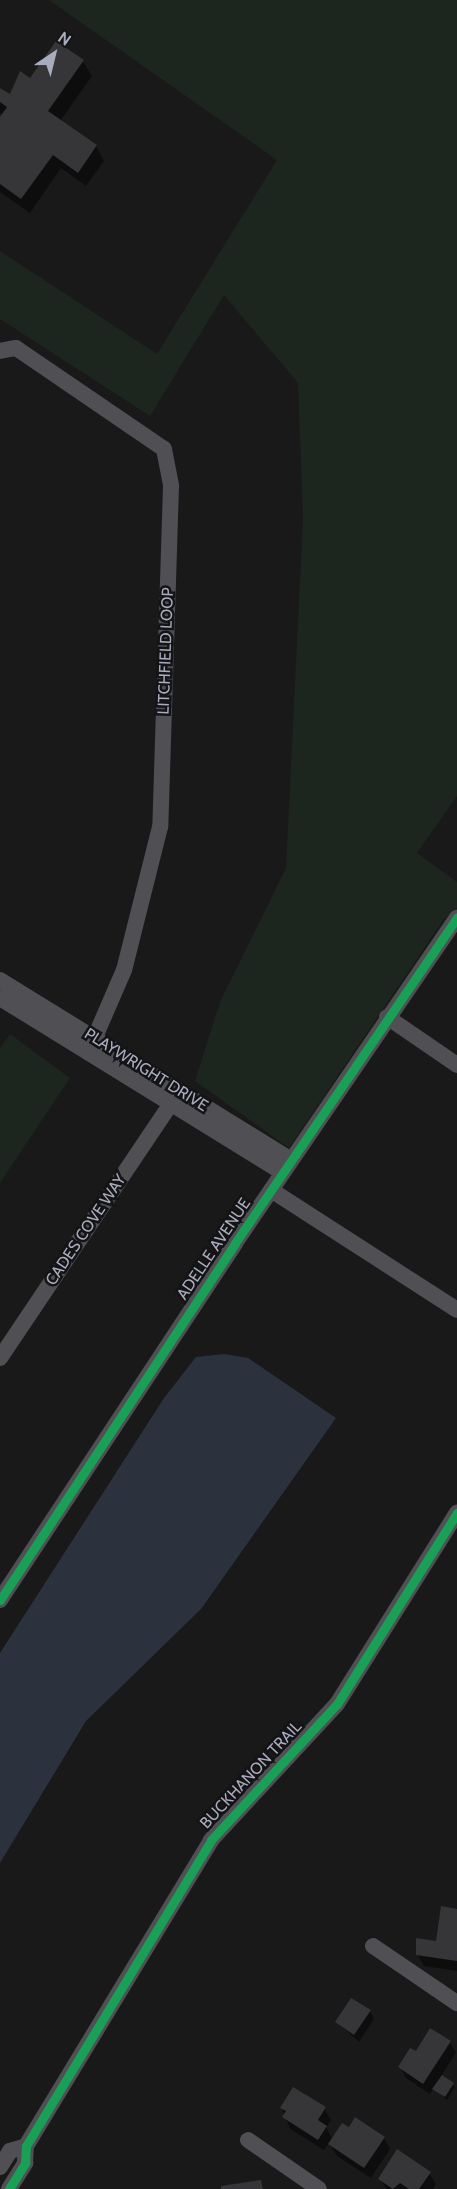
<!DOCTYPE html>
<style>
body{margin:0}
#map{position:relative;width:457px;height:2189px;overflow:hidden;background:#19191a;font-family:Cabin,sans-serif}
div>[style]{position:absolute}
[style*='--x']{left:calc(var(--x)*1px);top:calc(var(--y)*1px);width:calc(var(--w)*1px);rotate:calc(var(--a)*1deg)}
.green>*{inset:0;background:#1d251f}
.water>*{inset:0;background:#2b323d}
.shadow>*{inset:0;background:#0007}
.building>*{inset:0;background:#363638}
.minor>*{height:16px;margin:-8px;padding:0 8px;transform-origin:8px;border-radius:8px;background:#4f4f54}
.cycleway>*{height:9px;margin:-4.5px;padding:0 4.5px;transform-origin:4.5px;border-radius:4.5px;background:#1a9f57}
span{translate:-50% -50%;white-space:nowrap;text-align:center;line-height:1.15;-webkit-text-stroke:5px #141316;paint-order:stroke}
.street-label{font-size:16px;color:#a9acbc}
.north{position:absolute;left:24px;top:24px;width:60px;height:60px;-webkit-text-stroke:4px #141316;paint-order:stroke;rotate:35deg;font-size:16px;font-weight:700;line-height:24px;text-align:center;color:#a9acbc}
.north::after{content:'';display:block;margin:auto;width:21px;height:27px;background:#a9acbc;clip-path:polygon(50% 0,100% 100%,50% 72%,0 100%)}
</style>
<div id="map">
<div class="green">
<i style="clip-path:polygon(49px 0,457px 0,457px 796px,417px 853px,457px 882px,457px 908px,444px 919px,289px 1148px,195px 1081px,220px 1002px,286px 868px,303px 519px,298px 383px,224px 295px,150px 416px,0 319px,0 251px,157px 354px,277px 160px)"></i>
<i style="clip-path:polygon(10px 1034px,70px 1078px,0 1183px,0 1048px)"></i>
</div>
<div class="water">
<i style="clip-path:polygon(224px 1354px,248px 1358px,336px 1418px,201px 1609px,86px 1721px,0 1863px,0 1653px,164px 1398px,196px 1357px)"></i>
</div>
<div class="shadow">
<i style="clip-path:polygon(56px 43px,83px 62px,92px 76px,60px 121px,96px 146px,104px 161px,86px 186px,61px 168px,30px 213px,0 192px,0 120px,4px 115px,0 113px,0 89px,10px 96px,20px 73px,30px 80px)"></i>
<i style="clip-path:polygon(457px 1910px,457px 1971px,424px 1966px,417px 1954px,437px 1943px)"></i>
<i style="clip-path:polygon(370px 2011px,374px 2019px,359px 2042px,337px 2022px)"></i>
<i style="clip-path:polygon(450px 2042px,456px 2053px,441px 2076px,455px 2087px,447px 2100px,434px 2088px,430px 2094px,406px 2078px,400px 2067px)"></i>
<i style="clip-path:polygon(282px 2108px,324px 2108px,331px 2120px,326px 2127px,333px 2140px,349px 2129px,384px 2138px,390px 2149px,371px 2178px,337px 2156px,329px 2143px,324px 2150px,290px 2129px)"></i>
<i style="clip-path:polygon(429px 2173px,436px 2184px,433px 2189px,386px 2189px,380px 2179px)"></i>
</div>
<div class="building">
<i style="clip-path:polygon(56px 41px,84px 60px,48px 111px,97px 145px,78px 173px,53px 155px,21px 199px,0 184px,0 117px,7px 107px,0 102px,0 88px,10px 94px,20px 71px,30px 78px)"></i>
<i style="clip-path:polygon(441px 1906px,457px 1909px,457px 1961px,416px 1955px,416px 1938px,436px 1941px)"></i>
<i style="clip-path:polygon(351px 1998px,371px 2010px,354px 2035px,335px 2022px)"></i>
<i style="clip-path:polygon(430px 2028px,451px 2041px,423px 2084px,398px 2067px,410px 2048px,416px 2051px)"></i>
<i style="clip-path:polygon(442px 2075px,454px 2083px,445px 2097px,432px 2089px)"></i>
<i style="clip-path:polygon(293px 2087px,326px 2107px,318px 2120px,327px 2126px,318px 2140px,282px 2117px,286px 2111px,280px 2108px)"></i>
<i style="clip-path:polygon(355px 2117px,385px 2137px,364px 2168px,328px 2144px,342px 2123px,349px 2127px)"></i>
<i style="clip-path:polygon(397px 2149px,431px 2172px,419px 2189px,409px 2189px,400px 2183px,393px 2189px,378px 2179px)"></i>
<i style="clip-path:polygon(261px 2180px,263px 2189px,221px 2189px,221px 2186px)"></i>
</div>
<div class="minor">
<i style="--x:0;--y:351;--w:16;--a:-11"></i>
<i style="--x:16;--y:348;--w:179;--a:34.3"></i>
<i style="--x:164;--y:449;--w:38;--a:79"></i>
<i style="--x:171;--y:486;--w:341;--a:91.8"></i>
<i style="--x:160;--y:827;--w:147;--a:104.1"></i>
<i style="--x:124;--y:970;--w:90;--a:113.4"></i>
<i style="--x:0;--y:980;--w:342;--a:31.7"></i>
<i style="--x:0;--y:998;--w:331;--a:31.7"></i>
<i style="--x:387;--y:1017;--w:85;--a:34.4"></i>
<i style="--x:271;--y:1190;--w:221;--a:32.8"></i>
<i style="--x:0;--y:1358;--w:308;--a:-56.1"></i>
<i style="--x:0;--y:1600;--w:427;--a:-56.6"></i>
<i style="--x:235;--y:1243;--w:394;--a:-55.7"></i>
<i style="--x:373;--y:1946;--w:102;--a:34.2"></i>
<i style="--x:248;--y:2140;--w:86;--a:34.6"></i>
<i style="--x:0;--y:2167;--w:19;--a:-58"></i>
<i style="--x:10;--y:2151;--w:17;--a:-17"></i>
<i style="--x:9;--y:2189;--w:31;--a:-58"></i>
<i style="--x:25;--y:2163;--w:17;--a:-87"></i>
<i style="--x:26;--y:2146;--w:358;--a:-58.8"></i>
<i style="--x:211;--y:1840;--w:185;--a:-47.2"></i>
<i style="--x:337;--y:1704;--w:226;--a:-57.9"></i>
</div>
<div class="cycleway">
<i style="--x:0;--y:1600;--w:427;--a:-56.6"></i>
<i style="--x:235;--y:1243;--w:394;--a:-55.7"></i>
<i style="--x:9;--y:2189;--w:31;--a:-58"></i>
<i style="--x:25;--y:2163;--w:17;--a:-87"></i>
<i style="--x:26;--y:2146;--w:358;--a:-58.8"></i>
<i style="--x:211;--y:1840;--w:185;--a:-47.2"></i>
<i style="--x:337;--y:1704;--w:226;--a:-57.9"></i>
</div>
<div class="street-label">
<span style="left:166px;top:651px;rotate:-88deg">LITCHFIELD LOOP</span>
<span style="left:146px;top:1070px;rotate:32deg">PLAYWRIGHT DRIVE</span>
<span style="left:86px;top:1230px;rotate:-56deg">CADES COVE WAY</span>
<span style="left:214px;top:1249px;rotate:-56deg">ADELLE AVENUE</span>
<span style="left:251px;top:1775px;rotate:-47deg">BUCKHANON TRAIL</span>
</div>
<div class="north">N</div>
</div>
